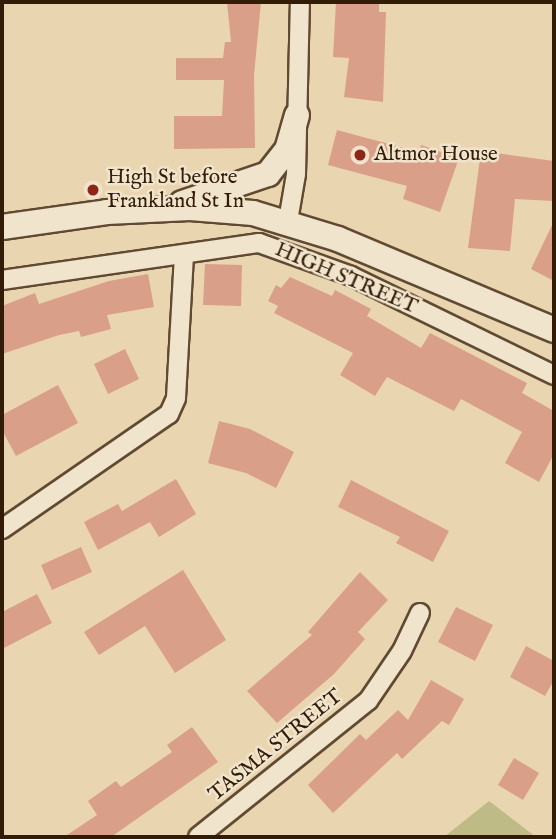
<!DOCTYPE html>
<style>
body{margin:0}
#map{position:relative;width:556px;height:839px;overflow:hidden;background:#ead5b1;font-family:"IM FELL English",serif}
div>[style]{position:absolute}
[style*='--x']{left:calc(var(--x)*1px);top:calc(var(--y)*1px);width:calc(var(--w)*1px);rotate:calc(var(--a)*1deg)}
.green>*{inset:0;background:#bfbb86}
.building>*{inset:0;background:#d99f89}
.roads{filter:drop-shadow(2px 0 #604a32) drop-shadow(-2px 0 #604a32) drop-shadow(0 2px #604a32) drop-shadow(0 -2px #604a32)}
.street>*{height:18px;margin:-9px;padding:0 9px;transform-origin:9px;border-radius:9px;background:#f1e4cc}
.secondary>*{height:24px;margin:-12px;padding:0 12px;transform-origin:12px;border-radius:12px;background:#f1e4cc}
.dots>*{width:19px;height:19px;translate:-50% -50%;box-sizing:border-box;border:4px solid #f1e4cc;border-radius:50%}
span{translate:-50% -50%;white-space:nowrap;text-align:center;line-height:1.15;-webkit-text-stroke:5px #f1e4cc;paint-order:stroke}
.poi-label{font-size:21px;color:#321c07}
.left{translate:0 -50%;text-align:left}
.street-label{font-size:21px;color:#321c07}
.frame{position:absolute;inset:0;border:4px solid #321c07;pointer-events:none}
</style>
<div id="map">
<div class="green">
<i style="clip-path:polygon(489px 801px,536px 837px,444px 837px)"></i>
</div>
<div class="building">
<i style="clip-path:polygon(227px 2px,261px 2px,254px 75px,255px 148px,174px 149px,174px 116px,222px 116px,224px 80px,176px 80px,176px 58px,223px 58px,225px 42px,231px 42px)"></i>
<i style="clip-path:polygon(336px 2px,379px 2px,379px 12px,386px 12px,383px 102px,344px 97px,349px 58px,333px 57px)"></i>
<i style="clip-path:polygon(337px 130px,419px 152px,421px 145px,459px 158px,440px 212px,403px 199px,407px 186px,328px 165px)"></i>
<i style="clip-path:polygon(481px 151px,554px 161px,554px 201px,515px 199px,510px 251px,468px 248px)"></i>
<i style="clip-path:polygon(554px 221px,554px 281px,531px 269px)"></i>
<i style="clip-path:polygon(205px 264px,242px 265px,241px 306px,203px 305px)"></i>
<i style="clip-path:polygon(148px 274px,154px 307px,107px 315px,111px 329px,81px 337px,79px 331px,59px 335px,2px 354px,2px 306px,35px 293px,39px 304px,109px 281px)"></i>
<i style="clip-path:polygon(290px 277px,332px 296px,335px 290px,371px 309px,367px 316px,421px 348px,430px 333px,527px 383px,522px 393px,554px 411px,554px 454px,539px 482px,505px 463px,522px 432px,461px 399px,454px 411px,387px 377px,375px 396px,340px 375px,353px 353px,274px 313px,278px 306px,268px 301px,276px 285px,281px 288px)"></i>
<i style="clip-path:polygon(125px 349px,139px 379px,108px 394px,94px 364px)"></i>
<i style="clip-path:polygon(58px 385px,78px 423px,16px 456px,2px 430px,2px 415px)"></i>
<i style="clip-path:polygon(219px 421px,250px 429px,294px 452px,276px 488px,246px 473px,208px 463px)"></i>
<i style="clip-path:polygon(176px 479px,196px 514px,159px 537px,150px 522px,98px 550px,84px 522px,118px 504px,122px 511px)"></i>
<i style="clip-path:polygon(351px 480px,449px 531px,433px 562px,396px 543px,400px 537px,338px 507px)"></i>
<i style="clip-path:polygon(81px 547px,92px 572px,52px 590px,41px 565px)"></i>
<i style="clip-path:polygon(183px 570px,226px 640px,175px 673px,145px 626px,99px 655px,84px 632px)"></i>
<i style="clip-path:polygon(360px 572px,388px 600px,358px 632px,365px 639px,334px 674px,277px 723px,247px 691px,312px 635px,308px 632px)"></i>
<i style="clip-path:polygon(37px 594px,52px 623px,2px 649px,2px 612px)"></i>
<i style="clip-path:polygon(456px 607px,493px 625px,475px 661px,438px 642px)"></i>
<i style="clip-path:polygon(526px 646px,554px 661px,554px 680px,545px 696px,510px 677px)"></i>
<i style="clip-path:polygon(431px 680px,464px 699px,449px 725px,442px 721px,402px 759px,397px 753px,333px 813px,308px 785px,360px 734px,366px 740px,398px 710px,408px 720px)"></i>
<i style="clip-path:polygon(192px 727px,218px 762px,111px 837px,64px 837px,97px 815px,88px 801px,116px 781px,121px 787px,172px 752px,167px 745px)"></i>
<i style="clip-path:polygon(514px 758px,539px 773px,523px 800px,498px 785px)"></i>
</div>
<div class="roads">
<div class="street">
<i style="--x:288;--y:221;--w:48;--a:-80.3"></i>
<i style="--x:296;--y:174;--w:172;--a:-88.7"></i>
<i style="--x:2;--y:280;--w:260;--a:-8.2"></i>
<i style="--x:259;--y:243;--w:98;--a:19.7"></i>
<i style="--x:351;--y:276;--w:226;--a:26"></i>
<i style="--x:2;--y:529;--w:203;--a:-34.6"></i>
<i style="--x:169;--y:414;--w:17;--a:-66"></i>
<i style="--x:176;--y:398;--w:143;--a:-86.8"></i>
<i style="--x:198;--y:837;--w:218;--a:-38.7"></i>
<i style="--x:368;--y:701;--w:60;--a:-55.8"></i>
<i style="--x:402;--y:651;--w:42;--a:-64.7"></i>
</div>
<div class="secondary">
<i style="--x:182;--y:203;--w:91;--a:-18.6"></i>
<i style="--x:268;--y:174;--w:31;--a:-52"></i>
<i style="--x:287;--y:150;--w:36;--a:-74"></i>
<i style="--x:2;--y:227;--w:106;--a:-8.1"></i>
<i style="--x:107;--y:212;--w:83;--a:-2.8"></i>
<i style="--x:190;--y:208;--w:63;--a:4.5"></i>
<i style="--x:253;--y:213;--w:89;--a:17"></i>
<i style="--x:338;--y:239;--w:234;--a:22.8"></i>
</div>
</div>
<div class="dots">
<i style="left:360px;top:155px;background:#8f2418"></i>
<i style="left:93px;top:190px;background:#8f2418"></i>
</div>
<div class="poi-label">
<span class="left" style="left:374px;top:155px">Altmor House</span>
<span class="left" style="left:107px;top:190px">High St before<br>Frankland St In</span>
</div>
<div class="street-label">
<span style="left:346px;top:279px;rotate:23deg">HIGH STREET</span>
<span style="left:276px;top:746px;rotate:-39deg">TASMA STREET</span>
</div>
<div class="frame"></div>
</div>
